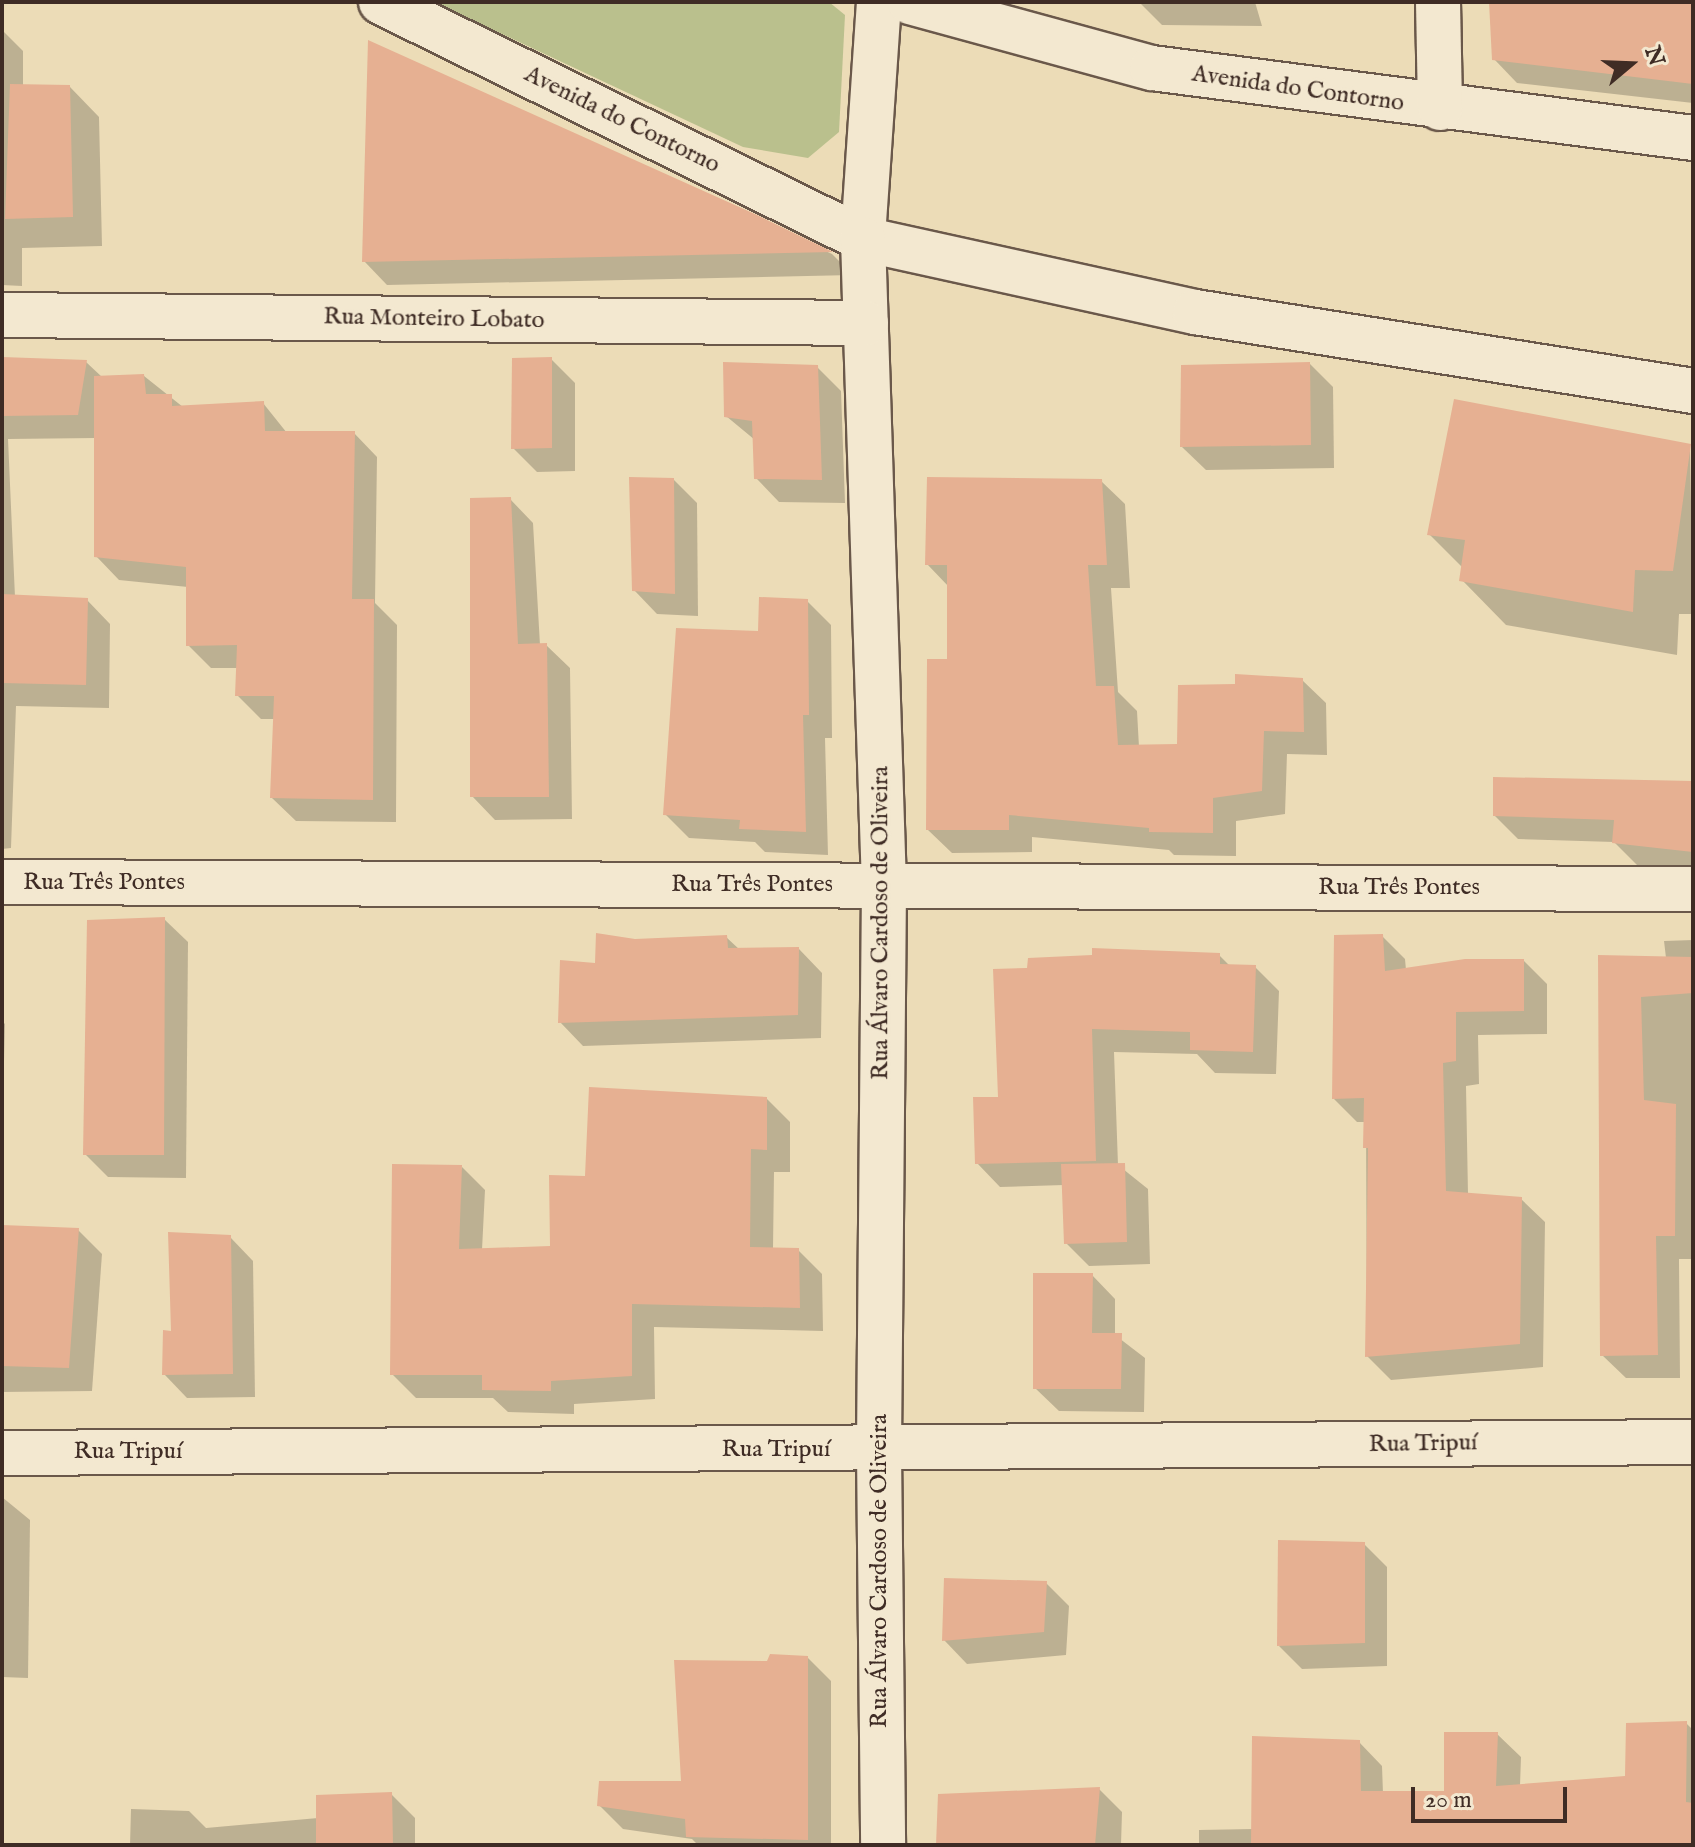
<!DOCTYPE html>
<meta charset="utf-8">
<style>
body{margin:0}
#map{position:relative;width:1695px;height:1847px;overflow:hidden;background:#ecdcb7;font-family:"IM FELL English",serif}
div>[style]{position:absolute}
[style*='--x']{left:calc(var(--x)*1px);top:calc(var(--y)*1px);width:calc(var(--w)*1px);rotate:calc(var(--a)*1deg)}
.green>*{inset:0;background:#bac08d}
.shadow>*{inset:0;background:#0003}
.building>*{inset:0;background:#e6b092}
.roads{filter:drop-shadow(2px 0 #6a584a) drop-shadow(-2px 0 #6a584a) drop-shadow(0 2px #6a584a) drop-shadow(0 -2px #6a584a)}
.street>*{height:44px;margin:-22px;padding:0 22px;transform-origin:22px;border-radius:22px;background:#f3e8d0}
span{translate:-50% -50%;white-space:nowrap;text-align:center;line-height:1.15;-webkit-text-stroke:6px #f3e8d0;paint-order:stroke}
.street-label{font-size:24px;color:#3f2c25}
.frame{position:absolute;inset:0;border:4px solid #3f2c25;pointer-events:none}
.north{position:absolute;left:1591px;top:24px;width:80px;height:80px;-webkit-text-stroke:6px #f3e8d0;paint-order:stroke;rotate:71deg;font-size:22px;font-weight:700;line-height:32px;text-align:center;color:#3f2c25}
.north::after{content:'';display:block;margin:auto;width:28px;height:36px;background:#3f2c25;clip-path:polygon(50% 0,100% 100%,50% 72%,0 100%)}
.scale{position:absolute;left:1411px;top:1787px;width:156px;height:36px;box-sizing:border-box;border:4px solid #3f2c25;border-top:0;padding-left:10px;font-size:24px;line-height:28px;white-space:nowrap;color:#3f2c25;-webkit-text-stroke:6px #f3e8d0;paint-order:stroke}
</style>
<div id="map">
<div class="green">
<i style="clip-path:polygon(434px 2px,829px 2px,845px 15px,839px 132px,808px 158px,743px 147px)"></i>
</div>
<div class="shadow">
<i style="clip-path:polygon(1139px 2px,1255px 2px,1262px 26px,1162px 25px)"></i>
<i style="clip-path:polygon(1491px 2px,1693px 2px,1693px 103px,1517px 83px,1494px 59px)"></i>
<i style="clip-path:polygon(2px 30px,23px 51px,23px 86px,70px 87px,99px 117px,102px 246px,22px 248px,22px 286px,2px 285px)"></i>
<i style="clip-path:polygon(370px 43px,832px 254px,853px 275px,387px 285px,364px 261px)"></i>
<i style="clip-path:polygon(2px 359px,86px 362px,102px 377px,144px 376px,183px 407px,263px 403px,287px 433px,354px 433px,377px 457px,375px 603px,397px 625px,396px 822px,296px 821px,272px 798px,275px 719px,261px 719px,237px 695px,238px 668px,211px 668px,188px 645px,188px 587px,119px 580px,96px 556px,96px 438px,8px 439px,15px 597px,87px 600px,110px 624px,109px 708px,16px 706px,11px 848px,2px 849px)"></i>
<i style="clip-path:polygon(551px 359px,575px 383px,575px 471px,537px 472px,513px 448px)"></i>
<i style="clip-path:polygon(1310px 364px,1333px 387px,1334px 468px,1206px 470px,1182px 447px)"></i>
<i style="clip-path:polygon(817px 367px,841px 391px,845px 503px,779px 502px,756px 478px,755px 440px,726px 416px)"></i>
<i style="clip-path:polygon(1690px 446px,1693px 614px,1679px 614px,1677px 655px,1506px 625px,1462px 580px,1463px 568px,1429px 534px)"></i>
<i style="clip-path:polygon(674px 480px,697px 503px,698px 616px,657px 614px,634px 590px)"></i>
<i style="clip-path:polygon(1101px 481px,1125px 504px,1130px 588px,1111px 588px,1118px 692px,1137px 711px,1139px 747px,1179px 746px,1237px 686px,1302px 680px,1326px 703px,1327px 755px,1287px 754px,1285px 814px,1236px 821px,1236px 856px,1174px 855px,1169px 850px,1032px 837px,1032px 852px,952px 853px,928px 830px,949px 661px,949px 587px,927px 564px)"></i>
<i style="clip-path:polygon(510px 499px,533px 523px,540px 645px,546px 645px,570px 668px,572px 819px,495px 820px,472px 796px)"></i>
<i style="clip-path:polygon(807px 601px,831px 625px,832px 738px,825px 738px,828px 855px,765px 852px,755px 842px,689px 838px,665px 814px,760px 633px)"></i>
<i style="clip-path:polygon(1693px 783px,1693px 872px,1638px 866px,1614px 842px,1518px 839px,1495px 816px)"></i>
<i style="clip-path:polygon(164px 919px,188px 942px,186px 1178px,108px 1177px,85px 1154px)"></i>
<i style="clip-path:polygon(1382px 936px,1405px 959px,1406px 970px,1524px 961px,1547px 984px,1547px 1034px,1478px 1035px,1479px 1084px,1466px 1086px,1468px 1194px,1521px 1199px,1545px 1222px,1543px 1367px,1391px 1380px,1367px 1356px,1366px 1122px,1357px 1122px,1334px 1099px)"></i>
<i style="clip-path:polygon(726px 937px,740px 950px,799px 949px,822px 973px,821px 1038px,583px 1046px,560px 1022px,597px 965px,635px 941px)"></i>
<i style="clip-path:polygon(1693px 940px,1693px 1259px,1679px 1259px,1680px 1378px,1626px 1378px,1602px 1355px,1600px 957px,1666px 958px,1664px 941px)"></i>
<i style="clip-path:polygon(1219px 955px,1230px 966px,1255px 967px,1279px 991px,1276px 1074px,1215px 1073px,1197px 1054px,1114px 1052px,1118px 1165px,1148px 1189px,1150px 1264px,1089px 1266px,1066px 1243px,1064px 1185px,1000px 1187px,977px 1163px,1000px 1098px,995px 971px)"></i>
<i style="clip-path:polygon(2px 1021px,5px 1024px,4px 1062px,2px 1062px)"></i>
<i style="clip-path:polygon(766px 1098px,790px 1122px,790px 1172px,774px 1172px,773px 1249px,798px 1250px,822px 1274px,823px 1331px,654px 1327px,655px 1399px,574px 1404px,574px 1414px,508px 1412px,493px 1398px,416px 1398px,392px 1374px,462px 1167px,485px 1190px,482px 1250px,552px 1248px,587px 1178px)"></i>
<i style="clip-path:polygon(2px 1227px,78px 1230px,102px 1254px,92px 1391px,2px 1392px)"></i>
<i style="clip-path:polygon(230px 1237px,253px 1261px,255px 1397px,187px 1398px,164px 1374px)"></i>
<i style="clip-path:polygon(1092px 1275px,1115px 1299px,1115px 1335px,1145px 1358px,1144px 1412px,1059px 1411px,1035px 1388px)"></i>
<i style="clip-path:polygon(2px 1497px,30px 1520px,28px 1678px,2px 1677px)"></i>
<i style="clip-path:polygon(1364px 1544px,1387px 1567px,1387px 1666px,1302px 1669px,1279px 1646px)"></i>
<i style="clip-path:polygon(1046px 1583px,1069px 1606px,1066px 1655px,967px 1664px,944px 1640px)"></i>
<i style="clip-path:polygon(808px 1658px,831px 1681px,831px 1845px,698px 1845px,692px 1839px,623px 1829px,599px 1805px,684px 1783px,769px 1663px)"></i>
<i style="clip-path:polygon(1686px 1723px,1693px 1730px,1693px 1845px,1199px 1845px,1199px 1830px,1253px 1829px,1359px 1742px,1382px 1766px,1383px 1793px,1446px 1793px,1497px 1734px,1521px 1757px,1520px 1786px,1627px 1778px)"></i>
<i style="clip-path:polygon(1099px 1789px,1122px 1812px,1121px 1845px,938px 1845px)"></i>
<i style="clip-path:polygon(391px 1794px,415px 1818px,415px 1845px,130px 1845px,131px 1809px,189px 1811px,206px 1828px,318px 1818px)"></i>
</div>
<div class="building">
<i style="clip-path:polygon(1489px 2px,1693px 2px,1693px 84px,1492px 60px)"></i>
<i style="clip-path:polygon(368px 40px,757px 215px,833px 252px,362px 262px)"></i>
<i style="clip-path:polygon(10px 84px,70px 85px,73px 217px,5px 219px)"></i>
<i style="clip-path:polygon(2px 357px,87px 360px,78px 415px,2px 416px)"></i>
<i style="clip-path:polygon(552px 357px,552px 448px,511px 449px,512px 358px)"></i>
<i style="clip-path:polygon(723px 362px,818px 365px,822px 480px,754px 479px,752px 421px,724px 417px)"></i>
<i style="clip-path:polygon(1310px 362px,1311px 445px,1180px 447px,1181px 365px)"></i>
<i style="clip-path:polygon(144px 374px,146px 394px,172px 394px,172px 406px,264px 401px,265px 431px,355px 431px,352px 599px,374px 599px,373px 800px,270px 798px,274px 696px,235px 696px,237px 645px,186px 646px,186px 567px,94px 557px,94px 376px)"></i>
<i style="clip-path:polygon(1454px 399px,1691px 444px,1673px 571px,1635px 570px,1633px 612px,1459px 581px,1465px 540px,1427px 535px)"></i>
<i style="clip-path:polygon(629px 477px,674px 478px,675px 594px,632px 591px)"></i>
<i style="clip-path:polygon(927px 477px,1102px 479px,1107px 565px,1088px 565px,1096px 686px,1114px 686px,1118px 745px,1177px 744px,1178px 685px,1235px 684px,1235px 674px,1303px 678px,1304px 732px,1264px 731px,1262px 791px,1213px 798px,1213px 833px,1149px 832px,1149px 828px,1009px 815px,1009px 830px,926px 830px,927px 659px,947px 659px,947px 565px,925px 565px)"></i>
<i style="clip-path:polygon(511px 497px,518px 644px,547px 643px,549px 797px,470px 797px,470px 498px)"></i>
<i style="clip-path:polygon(2px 594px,88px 598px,86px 685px,2px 683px)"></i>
<i style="clip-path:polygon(759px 597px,808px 599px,809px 715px,803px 715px,806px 832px,739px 829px,740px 820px,663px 815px,676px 628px,758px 631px)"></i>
<i style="clip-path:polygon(1493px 777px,1693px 781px,1693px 852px,1612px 843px,1614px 820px,1493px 816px)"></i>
<i style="clip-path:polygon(165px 917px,164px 1155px,83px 1155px,87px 920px)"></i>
<i style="clip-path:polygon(596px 933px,635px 939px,727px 935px,728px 948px,799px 947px,798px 1015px,558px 1023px,560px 960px,595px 963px)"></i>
<i style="clip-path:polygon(1383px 934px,1385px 971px,1465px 959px,1524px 959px,1524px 1011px,1456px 1012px,1456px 1061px,1443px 1063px,1446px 1191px,1522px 1197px,1520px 1344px,1365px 1357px,1368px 1148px,1363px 1148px,1364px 1098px,1332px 1099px,1334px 935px)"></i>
<i style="clip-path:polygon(1092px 948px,1220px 953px,1220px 964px,1256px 965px,1253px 1052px,1190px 1050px,1190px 1032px,1092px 1029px,1096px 1161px,975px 1164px,973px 1097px,998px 1097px,993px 969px,1027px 968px,1028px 958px,1092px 955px)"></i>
<i style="clip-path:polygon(1598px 955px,1693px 957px,1693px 993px,1641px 997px,1644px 1100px,1676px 1104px,1675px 1236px,1656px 1236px,1658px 1355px,1600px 1356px)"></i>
<i style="clip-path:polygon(589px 1087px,767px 1097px,767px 1150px,751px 1149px,750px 1247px,799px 1248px,800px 1308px,632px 1304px,632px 1376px,551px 1381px,551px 1391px,482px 1390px,482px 1375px,390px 1375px,392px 1164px,462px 1165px,459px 1249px,550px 1246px,549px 1175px,585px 1176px)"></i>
<i style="clip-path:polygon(1125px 1163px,1127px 1242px,1064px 1244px,1061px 1164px)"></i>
<i style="clip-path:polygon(2px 1225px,79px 1228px,69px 1368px,2px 1366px)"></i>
<i style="clip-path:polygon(168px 1232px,231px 1235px,233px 1374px,162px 1375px,163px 1330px,171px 1331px)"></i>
<i style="clip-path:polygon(1033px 1273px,1093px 1273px,1092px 1333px,1122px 1333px,1121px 1389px,1033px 1389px)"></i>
<i style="clip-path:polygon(1278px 1540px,1365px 1542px,1365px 1643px,1277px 1646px)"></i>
<i style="clip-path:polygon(944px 1578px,1047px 1581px,1044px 1632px,942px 1641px)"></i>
<i style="clip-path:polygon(770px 1654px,808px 1656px,808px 1840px,686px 1837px,685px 1819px,597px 1806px,599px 1781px,681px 1781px,674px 1660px,767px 1661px)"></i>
<i style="clip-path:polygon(1687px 1721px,1686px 1802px,1693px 1803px,1693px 1845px,1251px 1845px,1252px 1736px,1360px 1740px,1361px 1791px,1444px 1791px,1444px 1732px,1498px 1732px,1496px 1786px,1625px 1776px,1626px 1723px)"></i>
<i style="clip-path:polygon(1100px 1787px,1095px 1845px,936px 1845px,938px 1794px)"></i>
<i style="clip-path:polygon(392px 1792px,393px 1845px,316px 1845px,316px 1795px)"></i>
</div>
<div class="roads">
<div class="street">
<i style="--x:381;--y:2;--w:537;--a:26.18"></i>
<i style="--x:863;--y:239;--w:340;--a:12.4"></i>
<i style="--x:1195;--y:312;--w:504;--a:9.01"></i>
<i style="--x:879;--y:2;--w:238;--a:93.9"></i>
<i style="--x:863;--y:239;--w:647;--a:88.14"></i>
<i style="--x:884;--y:886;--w:564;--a:90.51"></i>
<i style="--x:879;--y:1450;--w:395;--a:89.4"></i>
<i style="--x:910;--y:2;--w:251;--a:15.3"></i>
<i style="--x:1152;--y:68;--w:546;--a:7.37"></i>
<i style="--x:1438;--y:2;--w:106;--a:88.9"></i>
<i style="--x:2;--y:315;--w:864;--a:0.53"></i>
<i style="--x:2;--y:882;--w:1691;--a:0.24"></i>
<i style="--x:2;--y:1453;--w:1691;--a:-0.37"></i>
</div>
</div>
<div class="street-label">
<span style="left:1298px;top:89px;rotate:8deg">Avenida do Contorno</span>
<span style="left:622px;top:120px;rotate:26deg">Avenida do Contorno</span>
<span style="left:434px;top:319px;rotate:1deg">Rua Monteiro Lobato</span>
<span style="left:104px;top:883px">Rua Três Pontes</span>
<span style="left:752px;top:885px">Rua Três Pontes</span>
<span style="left:1399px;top:888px">Rua Três Pontes</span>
<span style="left:881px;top:923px;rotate:-90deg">Rua Álvaro Cardoso de Oliveira</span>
<span style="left:1423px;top:1444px;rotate:-1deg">Rua Tripuí</span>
<span style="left:776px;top:1450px">Rua Tripuí</span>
<span style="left:128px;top:1452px">Rua Tripuí</span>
<span style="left:880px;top:1571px;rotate:-90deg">Rua Álvaro Cardoso de Oliveira</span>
</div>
<div class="frame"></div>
<div class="north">N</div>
<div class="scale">20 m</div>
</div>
